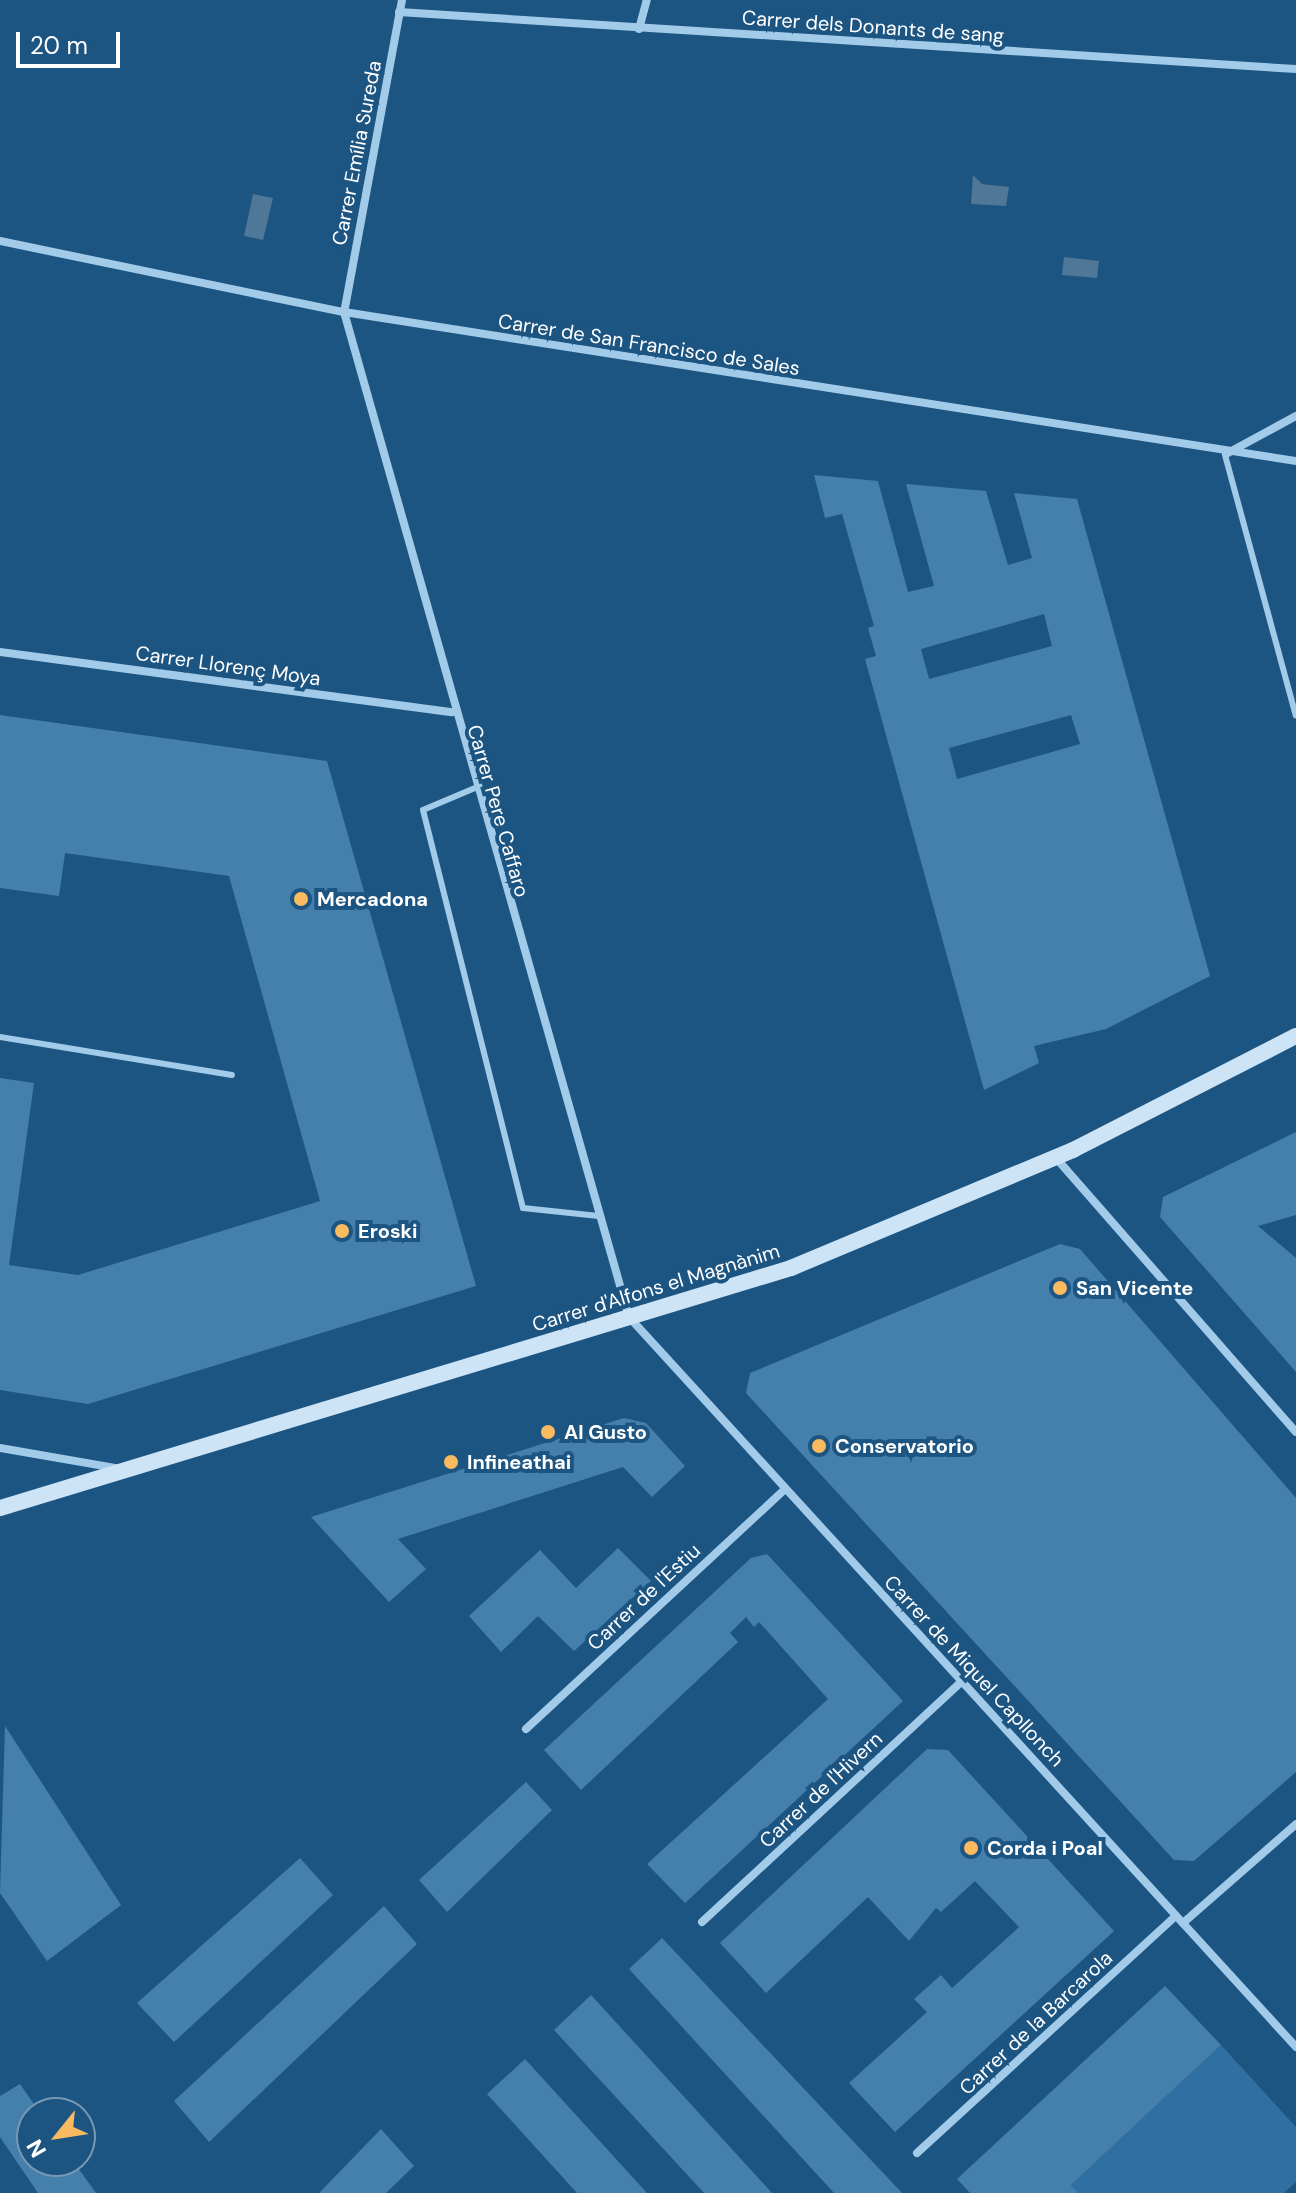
<!DOCTYPE html>
<meta charset="utf-8">
<style>
body{margin:0}
#map{position:relative;width:1296px;height:2193px;overflow:hidden;background:#1d5582;font-family:"DM Sans",sans-serif}
div>[style]{position:absolute}
[style*='--x']{left:calc(var(--x)*1px);top:calc(var(--y)*1px);width:calc(var(--w)*1px);rotate:calc(var(--a)*1deg)}
.green>*{inset:0;background:#306fa1}
.water>*{inset:0;background:#4e7798}
.building>*{inset:0;background:#457fab}
.lane>*{height:6px;margin:-3px;padding:0 3px;transform-origin:3px;border-radius:3px;background:#a2cbea}
.street>*{height:8px;margin:-4px;padding:0 4px;transform-origin:4px;border-radius:4px;background:#a2cbea}
.secondary>*{height:16px;margin:-8px;padding:0 8px;transform-origin:8px;border-radius:8px;background:#cde4f7}
.dots>*{width:22px;height:22px;translate:-50% -50%;box-sizing:border-box;border:4px solid #1d5582;border-radius:50%}
span{translate:-50% -50%;white-space:nowrap;text-align:center;line-height:1.15;-webkit-text-stroke:8px #1d5582;paint-order:stroke}
.street-label{font-size:20px;color:#fff}
.poi-label{font-size:20px;color:#fff;font-weight:700}
.left{translate:0 -50%;text-align:left}
.north{position:absolute;left:16px;top:2097px;width:80px;height:80px;box-sizing:border-box;background:#1d5582;border:2px solid #7799b4;border-radius:50%;rotate:240deg;font-size:22px;font-weight:700;line-height:32px;text-align:center;color:#fff}
.north::after{content:'';display:block;margin:auto;width:28px;height:36px;background:#fabb60;clip-path:polygon(50% 0,100% 100%,50% 72%,0 100%)}
.scale{position:absolute;left:16px;top:32px;width:104px;height:36px;box-sizing:border-box;border:4px solid #fff;border-top:0;padding-left:10px;font-size:24px;line-height:28px;white-space:nowrap;color:#fff;-webkit-text-stroke:6px #1d5582;paint-order:stroke}
</style>
<div id="map">
<div class="green">
<i style="clip-path:polygon(1221px 2045px,1296px 2127px,1296px 2182px,1284px 2193px,1078px 2193px,1071px 2185px)"></i>
</div>
<div class="water">
<i style="clip-path:polygon(973px 175px,982px 184px,1009px 187px,1006px 206px,971px 204px)"></i>
<i style="clip-path:polygon(253px 194px,273px 198px,263px 240px,244px 236px)"></i>
<i style="clip-path:polygon(1064px 257px,1099px 261px,1097px 278px,1062px 275px)"></i>
</div>
<div class="building">
<i style="clip-path:polygon(evenodd,814px 475px,878px 481px,908px 592px,934px 586px,906px 484px,986px 491px,1008px 565px,1032px 558px,1014px 493px,1077px 499px,1210px 976px,1106px 1029px,1034px 1046px,1039px 1063px,984px 1090px,865px 659px,876px 656px,868px 628px,874px 626px,842px 514px,825px 518px,814px 475px,1044px 614px,1052px 646px,929px 679px,921px 649px,1044px 614px,814px 475px,1071px 715px,1080px 744px,957px 779px,949px 748px,1071px 715px)"></i>
<i style="clip-path:polygon(0 715px,327px 761px,476px 1286px,88px 1404px,0 1390px,0 1078px,34px 1083px,9px 1265px,78px 1275px,320px 1201px,229px 876px,65px 853px,59px 896px,0 888px)"></i>
<i style="clip-path:polygon(1296px 1132px,1296px 1215px,1258px 1226px,1296px 1258px,1296px 1372px,1160px 1217px,1163px 1197px)"></i>
<i style="clip-path:polygon(1060px 1244px,1080px 1249px,1296px 1498px,1296px 1772px,1194px 1861px,1174px 1860px,746px 1393px,750px 1373px)"></i>
<i style="clip-path:polygon(624px 1418px,646px 1423px,685px 1466px,652px 1497px,623px 1467px,398px 1539px,426px 1569px,389px 1602px,311px 1517px)"></i>
<i style="clip-path:polygon(618px 1548px,651px 1581px,574px 1651px,538px 1616px,501px 1652px,469px 1616px,540px 1550px,576px 1588px)"></i>
<i style="clip-path:polygon(767px 1554px,903px 1701px,685px 1903px,647px 1864px,828px 1699px,759px 1622px,754px 1627px,746px 1617px,730px 1633px,738px 1642px,581px 1790px,544px 1750px,751px 1558px)"></i>
<i style="clip-path:polygon(5px 1726px,121px 1905px,47px 1961px,0 1893px)"></i>
<i style="clip-path:polygon(927px 1749px,948px 1750px,1114px 1931px,895px 2132px,849px 2083px,927px 2012px,914px 1999px,941px 1975px,952px 1988px,1019px 1927px,975px 1881px,941px 1912px,936px 1908px,909px 1941px,868px 1897px,766px 1993px,720px 1943px)"></i>
<i style="clip-path:polygon(526px 1782px,552px 1810px,447px 1912px,419px 1880px)"></i>
<i style="clip-path:polygon(300px 1858px,333px 1895px,174px 2042px,137px 2003px)"></i>
<i style="clip-path:polygon(384px 1906px,417px 1944px,209px 2142px,174px 2101px)"></i>
<i style="clip-path:polygon(662px 1938px,902px 2193px,834px 2193px,629px 1969px)"></i>
<i style="clip-path:polygon(1165px 1986px,1221px 2045px,1071px 2185px,1078px 2193px,970px 2193px,957px 2179px)"></i>
<i style="clip-path:polygon(591px 1995px,772px 2193px,704px 2193px,554px 2030px)"></i>
<i style="clip-path:polygon(525px 2059px,647px 2193px,577px 2193px,487px 2094px)"></i>
<i style="clip-path:polygon(20px 2084px,40px 2113px,32px 2113px,32px 2161px,73px 2161px,96px 2193px,38px 2193px,0 2137px,0 2096px)"></i>
<i style="clip-path:polygon(381px 2129px,414px 2166px,386px 2193px,319px 2193px)"></i>
</div>
<div class="lane">
<i style="--x:1225;--y:455;--w:270;--a:74.8"></i>
<i style="--x:475;--y:788;--w:56;--a:157.1"></i>
<i style="--x:423;--y:810;--w:410;--a:75.9"></i>
<i style="--x:523;--y:1208;--w:76;--a:6"></i>
<i style="--x:0;--y:1037;--w:235;--a:9.3"></i>
</div>
<div class="street">
<i style="--x:402;--y:0;--w:317;--a:100.5"></i>
<i style="--x:344;--y:312;--w:1045;--a:74.17"></i>
<i style="--x:629;--y:1317;--w:989;--a:47.58"></i>
<i style="--x:399;--y:12;--w:899;--a:3.64"></i>
<i style="--x:639;--y:29;--w:30;--a:-75"></i>
<i style="--x:0;--y:241;--w:351;--a:11.7"></i>
<i style="--x:344;--y:312;--w:964;--a:8.9"></i>
<i style="--x:1226;--y:454;--w:80;--a:-28.5"></i>
<i style="--x:0;--y:652;--w:456;--a:7.6"></i>
<i style="--x:1056;--y:1158;--w:364;--a:48.8"></i>
<i style="--x:0;--y:1448;--w:118;--a:9.8"></i>
<i style="--x:526;--y:1729;--w:353;--a:-42.8"></i>
<i style="--x:702;--y:1922;--w:355;--a:-42.8"></i>
<i style="--x:1183;--y:1923;--w:150;--a:-41.2"></i>
<i style="--x:917;--y:2153;--w:351;--a:-42.5"></i>
</div>
<div class="secondary">
<i style="--x:0;--y:1508;--w:827;--a:-16.88"></i>
<i style="--x:791;--y:1268;--w:306;--a:-22.7"></i>
<i style="--x:1073;--y:1150;--w:250;--a:-27.1"></i>
</div>
<div class="dots">
<i style="left:301px;top:899px;background:#fabb60"></i>
<i style="left:342px;top:1231px;background:#fabb60"></i>
<i style="left:1060px;top:1288px;background:#fabb60"></i>
<i style="left:548px;top:1432px;background:#fabb60"></i>
<i style="left:819px;top:1446px;background:#fabb60"></i>
<i style="left:451px;top:1462px;background:#fabb60"></i>
<i style="left:971px;top:1848px;background:#fabb60"></i>
</div>
<div class="street-label">
<span style="left:873px;top:27px;rotate:4deg">Carrer dels Donants de sang</span>
<span style="left:357px;top:153px;rotate:-79deg">Carrer Emília Sureda</span>
<span style="left:649px;top:345px;rotate:9deg">Carrer de San Francisco de Sales</span>
<span style="left:228px;top:666px;rotate:8deg">Carrer Llorenç Moya</span>
<span style="left:498px;top:811px;rotate:74deg">Carrer Pere Caffaro</span>
<span style="left:656px;top:1288px;rotate:-17deg">Carrer d'Alfons el Magnànim</span>
<span style="left:644px;top:1597px;rotate:-43deg">Carrer de l'Estiu</span>
<span style="left:974px;top:1671px;rotate:47deg">Carrer de Miquel Capllonch</span>
<span style="left:821px;top:1790px;rotate:-43deg">Carrer de l'Hivern</span>
<span style="left:1036px;top:2023px;rotate:-43deg">Carrer de la Barcarola</span>
</div>
<div class="poi-label">
<span class="left" style="left:317px;top:899px">Mercadona</span>
<span class="left" style="left:358px;top:1231px">Eroski</span>
<span class="left" style="left:1076px;top:1288px">San Vicente</span>
<span class="left" style="left:564px;top:1432px">Al Gusto</span>
<span class="left" style="left:835px;top:1446px">Conservatorio</span>
<span class="left" style="left:467px;top:1462px">Infineathai</span>
<span class="left" style="left:987px;top:1848px">Corda i Poal</span>
</div>
<div class="north">N</div>
<div class="scale">20 m</div>
</div>
